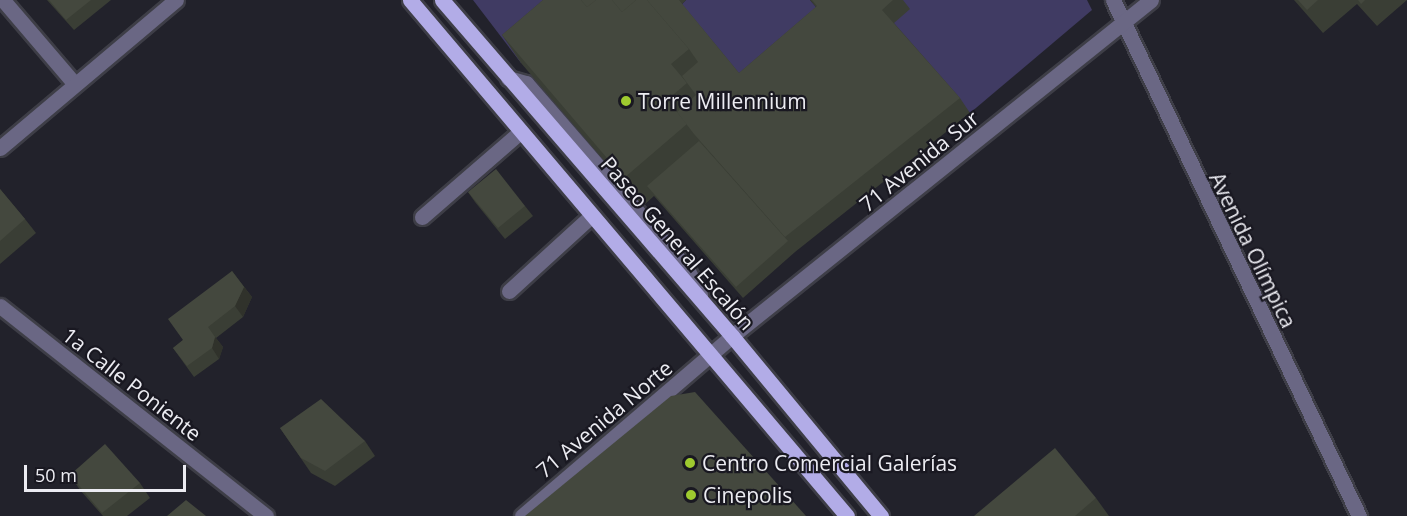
<!DOCTYPE html>
<meta charset="utf-8">
<style>
body{margin:0}
#map{position:relative;width:1407px;height:516px;overflow:hidden;background:#22222b;font-family:"Open Sans",sans-serif}
div>[style]{position:absolute}
[style*='--x']{left:calc(var(--x)*1px);top:calc(var(--y)*1px);width:calc(var(--w)*1px);rotate:calc(var(--a)*1deg)}
.green>*{inset:0;background:#403b63}
.roads{filter:drop-shadow(2px 0 #3e3e47) drop-shadow(-2px 0 #3e3e47) drop-shadow(0 2px #3e3e47) drop-shadow(0 -2px #3e3e47)}
.minor>*{height:15px;margin:-7.5px;padding:0 7.5px;transform-origin:7.5px;border-radius:7.5px;background:#6a6784}
.major>*{height:15px;margin:-7.5px;padding:0 7.5px;transform-origin:7.5px;border-radius:7.5px;background:#b2ace7}
.wall>*{inset:0;background:#3a3e35}
.shaded-wall>*{inset:0;background:#30322b}
.building>*{inset:0;background:#44483e}
.dots>*{width:16px;height:16px;translate:-50% -50%;box-sizing:border-box;border:3px solid #191821;border-radius:50%}
span{translate:-50% -50%;white-space:nowrap;text-align:center;line-height:1.15;-webkit-text-stroke:4.5px #191821;paint-order:stroke}
.poi-label{font-size:21px;color:#ececf2}
.left{translate:0 -50%;text-align:left}
.street-label{font-size:21px;color:#ececf2}
.scale{position:absolute;left:24px;top:465px;width:162px;height:27px;box-sizing:border-box;border:3px solid #ececf2;border-top:0;padding-left:8px;font-size:18px;line-height:21px;white-space:nowrap;color:#ececf2;-webkit-text-stroke:4px #191821;paint-order:stroke}
</style>
<div id="map">
<div class="green">
<i style="clip-path:polygon(473px 0,594px 0,521px 63px)"></i>
<i style="clip-path:polygon(686px 0,810px 0,828px 21px,749px 87px,681px 5px)"></i>
<i style="clip-path:polygon(902px 0,1087px 0,1092px 10px,970px 113px,892px 25px)"></i>
</div>
<div class="roads">
<div class="minor">
<i style="--x:3;--y:0;--w:109;--a:49.5"></i>
<i style="--x:1113;--y:0;--w:572;--a:64.51"></i>
<i style="--x:508;--y:78;--w:19;--a:16"></i>
<i style="--x:526;--y:83;--w:246;--a:49.1"></i>
<i style="--x:687;--y:269;--w:29;--a:63"></i>
<i style="--x:0;--y:148;--w:230;--a:-40.1"></i>
<i style="--x:422;--y:217;--w:128;--a:-40.9"></i>
<i style="--x:509;--y:291;--w:110;--a:-42.4"></i>
<i style="--x:0;--y:306;--w:339;--a:38.3"></i>
<i style="--x:522;--y:516;--w:277;--a:-40.6"></i>
<i style="--x:732;--y:336;--w:537;--a:-38.73"></i>
</div>
<div class="major">
<i style="--x:410;--y:0;--w:676;--a:49.74"></i>
<i style="--x:442;--y:0;--w:444;--a:49.2"></i>
<i style="--x:732;--y:336;--w:234;--a:50.4"></i>
</div>
</div>
<div class="wall">
<i style="clip-path:polygon(47px 0,111px 0,74px 30px)"></i>
<i style="clip-path:polygon(543px 0,686px 0,682px 4px,739px 73px,816px 7px,810px 0,903px 0,910px 9px,894px 23px,960px 98px,970px 113px,795px 252px,743px 298px,654px 196px,643px 206px,521px 63px,502px 35px)"></i>
<i style="clip-path:polygon(1294px 0,1407px 0,1377px 26px,1357px 4px,1323px 33px)"></i>
<i style="clip-path:polygon(0 189px,25px 219px,36px 233px,0 264px)"></i>
<i style="clip-path:polygon(468px 192px,525px 206px,533px 216px,505px 239px,475px 202px)"></i>
<i style="clip-path:polygon(232px 271px,252px 297px,243px 317px,216px 338px,223px 347px,219px 359px,194px 377px,173px 348px,183px 340px)"></i>
<i style="clip-path:polygon(280px 428px,365px 441px,375px 456px,335px 486px,311px 473px)"></i>
<i style="clip-path:polygon(70px 475px,140px 483px,150px 498px,127px 516px,103px 516px,80px 490px)"></i>
<i style="clip-path:polygon(1096px 498px,1109px 516px,974px 516px)"></i>
</div>
<div class="shaded-wall">
<i style="clip-path:polygon(244px 287px,252px 297px,243px 317px,235px 306px)"></i>
<i style="clip-path:polygon(215px 337px,223px 347px,219px 359px,212px 348px)"></i>
</div>
<div class="building">
<i style="clip-path:polygon(49px 0,91px 0,66px 20px)"></i>
<i style="clip-path:polygon(543px 0,581px 0,587px 7px,596px 0,612px 0,622px 12px,636px 0,647px 0,689px 49px,671px 64px,687px 83px,667px 100px,687px 124px,624px 178px,502px 35px)"></i>
<i style="clip-path:polygon(581px 0,596px 0,587px 7px)"></i>
<i style="clip-path:polygon(612px 0,636px 0,622px 12px)"></i>
<i style="clip-path:polygon(647px 0,679px 0,739px 73px,817px 6px,812px 0,893px 0,882px 10px,960px 98px,785px 237px,694px 134px,677px 112px,696px 95px,682px 76px,698px 62px,689px 49px)"></i>
<i style="clip-path:polygon(1298px 0,1318px 0,1307px 10px)"></i>
<i style="clip-path:polygon(1358px 0,1365px 0,1361px 4px)"></i>
<i style="clip-path:polygon(699px 141px,788px 241px,736px 287px,647px 186px)"></i>
<i style="clip-path:polygon(496px 169px,525px 206px,498px 228px,468px 192px)"></i>
<i style="clip-path:polygon(0 189px,25px 219px,0 241px)"></i>
<i style="clip-path:polygon(232px 271px,244px 287px,235px 306px,208px 327px,215px 337px,212px 348px,187px 366px,173px 348px,183px 340px,168px 319px)"></i>
<i style="clip-path:polygon(695px 392px,806px 516px,525px 516px,671px 396px)"></i>
<i style="clip-path:polygon(321px 399px,365px 441px,325px 471px,301px 458px,280px 428px)"></i>
<i style="clip-path:polygon(105px 444px,140px 483px,102px 513px,70px 475px)"></i>
<i style="clip-path:polygon(1055px 448px,1096px 498px,1075px 516px,974px 516px)"></i>
<i style="clip-path:polygon(186px 500px,206px 516px,167px 516px)"></i>
</div>
<div class="dots">
<i style="left:626px;top:101px;background:#9eca2f"></i>
<i style="left:690px;top:463px;background:#9eca2f"></i>
<i style="left:691px;top:495px;background:#9eca2f"></i>
</div>
<div class="poi-label">
<span class="left" style="left:638px;top:101px">Torre Millennium</span>
<span class="left" style="left:702px;top:463px">Centro Comercial Galerías</span>
<span class="left" style="left:703px;top:495px">Cinepolis</span>
</div>
<div class="street-label">
<span style="left:919px;top:161px;rotate:-39deg">71 Avenida Sur</span>
<span style="left:678px;top:243px;rotate:49deg">Paseo General Escalón</span>
<span style="left:1253px;top:250px;rotate:64deg">Avenida Olímpica</span>
<span style="left:132px;top:384px;rotate:38deg">1a Calle Poniente</span>
<span style="left:604px;top:419px;rotate:-40deg">71 Avenida Norte</span>
</div>
<div class="scale">50 m</div>
</div>
